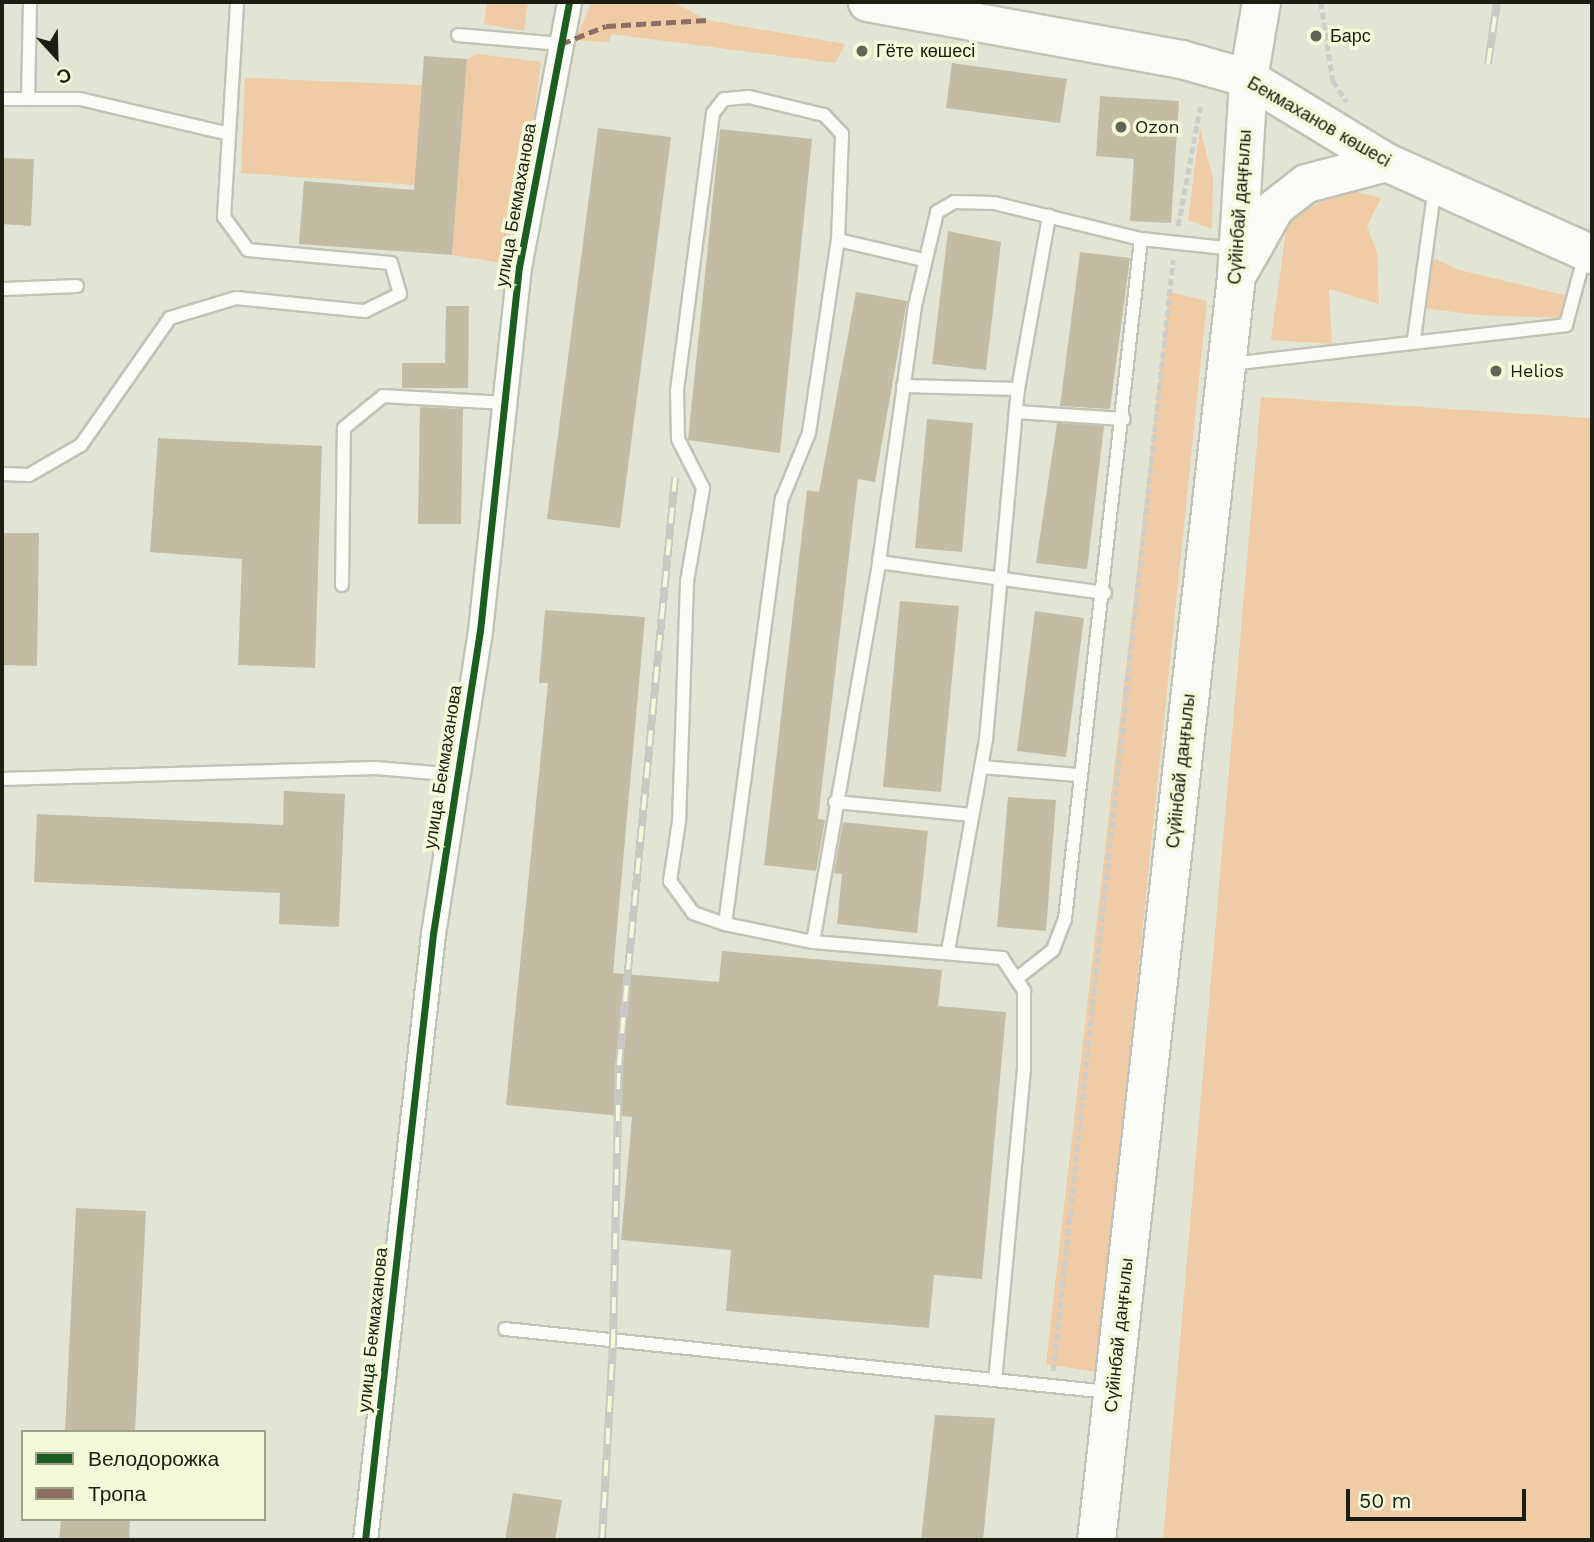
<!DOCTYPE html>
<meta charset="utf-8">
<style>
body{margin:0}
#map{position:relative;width:1594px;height:1542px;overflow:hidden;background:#e2e5d3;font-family:"Work Sans",sans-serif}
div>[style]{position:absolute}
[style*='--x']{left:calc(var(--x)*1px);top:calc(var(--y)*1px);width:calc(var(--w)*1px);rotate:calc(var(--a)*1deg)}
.green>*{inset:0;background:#efcba6}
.building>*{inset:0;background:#c2bca5}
.path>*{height:4.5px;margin-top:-2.25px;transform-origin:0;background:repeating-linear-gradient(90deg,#cdcec9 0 7px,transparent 0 10.5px)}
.roads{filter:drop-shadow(2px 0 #c0c3b5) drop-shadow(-2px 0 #c0c3b5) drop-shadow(0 2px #c0c3b5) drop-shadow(0 -2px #c0c3b5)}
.service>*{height:12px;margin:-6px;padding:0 6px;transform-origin:6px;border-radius:6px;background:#fbfbf8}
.minor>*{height:23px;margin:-11.5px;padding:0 11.5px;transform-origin:11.5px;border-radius:11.5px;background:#fbfbf8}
.primary>*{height:37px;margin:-18.5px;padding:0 18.5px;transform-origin:18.5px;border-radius:18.5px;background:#fbfbf8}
.rail>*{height:8px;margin-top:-4px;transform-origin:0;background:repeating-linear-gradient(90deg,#f3f9d9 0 16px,#c8c9c5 0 32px);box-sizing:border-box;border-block:2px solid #c8c9c5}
.quiet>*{height:5px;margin-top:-2.5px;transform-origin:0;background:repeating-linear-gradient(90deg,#8d6e63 0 10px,transparent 0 15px)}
.cycleway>*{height:7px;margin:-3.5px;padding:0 3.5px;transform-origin:3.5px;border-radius:3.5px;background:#1b5e20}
.dots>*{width:19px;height:19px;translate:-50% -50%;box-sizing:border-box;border:4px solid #f3f9d9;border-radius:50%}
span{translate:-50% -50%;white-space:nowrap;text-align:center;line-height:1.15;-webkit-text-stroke:7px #f3f9d9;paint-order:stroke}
.poi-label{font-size:18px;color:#1c1e12}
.left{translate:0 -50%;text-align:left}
.street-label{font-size:18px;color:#1c1e12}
.frame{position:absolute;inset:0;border:4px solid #1c1e12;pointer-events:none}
.legend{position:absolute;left:21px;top:1430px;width:245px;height:91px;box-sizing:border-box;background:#f3f9d9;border:2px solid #9da189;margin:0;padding:9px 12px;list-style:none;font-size:21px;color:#1c1e12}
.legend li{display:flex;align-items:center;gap:14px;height:35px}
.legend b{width:35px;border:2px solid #9da189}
.north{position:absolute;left:21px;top:21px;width:70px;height:70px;-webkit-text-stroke:5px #f3f9d9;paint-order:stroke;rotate:158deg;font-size:19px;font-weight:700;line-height:28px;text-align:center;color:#1c1e12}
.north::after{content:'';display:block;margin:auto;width:24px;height:32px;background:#1c1e12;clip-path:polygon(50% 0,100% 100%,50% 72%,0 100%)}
.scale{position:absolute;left:1346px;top:1489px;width:180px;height:32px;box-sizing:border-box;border:4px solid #1c1e12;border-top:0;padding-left:9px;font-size:21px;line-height:24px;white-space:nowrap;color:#1c1e12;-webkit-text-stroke:5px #f3f9d9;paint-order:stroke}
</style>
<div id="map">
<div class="green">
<i style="clip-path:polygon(487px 2px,528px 2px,524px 31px,484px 24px)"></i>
<i style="clip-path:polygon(592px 2px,673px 2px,707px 20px,845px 44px,835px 63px,611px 34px,609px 42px,575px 40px)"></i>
<i style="clip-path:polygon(478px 54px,541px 62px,525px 182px,502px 263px,452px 255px,467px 59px)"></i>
<i style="clip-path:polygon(245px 78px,422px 85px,415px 185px,241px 173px)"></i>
<i style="clip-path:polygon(1200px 128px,1213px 179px,1212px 229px,1188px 220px)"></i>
<i style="clip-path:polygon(1347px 189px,1381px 198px,1367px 226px,1377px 252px,1379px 304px,1329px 289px,1332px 344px,1271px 340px,1286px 231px,1295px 215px)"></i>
<i style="clip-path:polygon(1425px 254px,1459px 270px,1573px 297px,1568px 318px,1476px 315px,1418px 307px)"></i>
<i style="clip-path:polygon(1169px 292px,1207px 301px,1097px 1372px,1046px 1364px)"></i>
<i style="clip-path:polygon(1261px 397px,1592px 418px,1592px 1540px,1163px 1540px)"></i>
</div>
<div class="building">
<i style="clip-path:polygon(424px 56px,467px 59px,452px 255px,299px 244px,304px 181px,414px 190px)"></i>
<i style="clip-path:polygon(952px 63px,1067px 79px,1060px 123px,946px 108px)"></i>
<i style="clip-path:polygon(1100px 96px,1179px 101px,1171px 223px,1130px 221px,1134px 159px,1096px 156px)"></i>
<i style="clip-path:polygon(598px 128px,671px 137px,620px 528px,547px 519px)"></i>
<i style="clip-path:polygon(720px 129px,812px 139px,780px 453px,688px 440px)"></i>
<i style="clip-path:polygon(2px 158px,34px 159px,31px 226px,2px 224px)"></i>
<i style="clip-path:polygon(948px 231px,1001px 242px,986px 370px,932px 364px)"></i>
<i style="clip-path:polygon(1080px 252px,1130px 258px,1110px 409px,1060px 406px)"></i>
<i style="clip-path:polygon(856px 292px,907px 301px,875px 482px,858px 479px,818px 819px,825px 820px,816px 871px,764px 865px,807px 490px,819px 492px)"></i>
<i style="clip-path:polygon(446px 306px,469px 306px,468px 388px,402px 388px,402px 363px,445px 363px)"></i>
<i style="clip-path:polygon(420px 407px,463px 409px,461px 524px,418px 524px)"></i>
<i style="clip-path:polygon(927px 419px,973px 423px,962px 552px,915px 548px)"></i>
<i style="clip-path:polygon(1057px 423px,1104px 426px,1087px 569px,1036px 563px)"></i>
<i style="clip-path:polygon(158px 438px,322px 446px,315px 668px,238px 665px,242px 559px,150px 552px)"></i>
<i style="clip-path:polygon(2px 533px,39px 533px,37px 666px,2px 665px)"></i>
<i style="clip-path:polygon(900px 601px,959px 606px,941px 792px,883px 787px)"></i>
<i style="clip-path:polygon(545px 610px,645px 617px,613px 973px,719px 982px,722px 951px,942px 970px,938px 1006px,1006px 1012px,982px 1279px,934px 1275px,929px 1328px,726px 1311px,731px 1250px,621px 1240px,632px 1117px,506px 1105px,548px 683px,539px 683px)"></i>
<i style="clip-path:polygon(1035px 611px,1084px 618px,1066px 757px,1017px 751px)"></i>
<i style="clip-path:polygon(284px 791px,345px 794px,339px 927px,279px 924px,280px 893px,34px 882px,37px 814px,283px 825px)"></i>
<i style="clip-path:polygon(1008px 797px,1056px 800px,1046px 931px,997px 927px)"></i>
<i style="clip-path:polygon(843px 822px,928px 831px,917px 933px,837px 924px,842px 874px,834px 873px)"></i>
<i style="clip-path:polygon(76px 1208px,146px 1211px,135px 1432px,65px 1432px)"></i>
<i style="clip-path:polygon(935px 1415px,995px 1418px,983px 1540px,921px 1540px)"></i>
<i style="clip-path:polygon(513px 1493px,562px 1500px,555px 1540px,505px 1540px)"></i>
<i style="clip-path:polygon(61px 1519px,130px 1519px,129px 1540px,59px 1540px)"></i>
</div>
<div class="path">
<i style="--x:1321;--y:2;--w:80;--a:81.4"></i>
<i style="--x:1333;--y:81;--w:25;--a:56"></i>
<i style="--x:1178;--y:226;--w:121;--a:-79.5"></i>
<i style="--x:1053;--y:1371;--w:1118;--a:-83.84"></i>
</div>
<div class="roads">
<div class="service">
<i style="--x:458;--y:35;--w:103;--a:5"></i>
<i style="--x:2;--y:99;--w:78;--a:0"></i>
<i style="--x:80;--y:99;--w:153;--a:13.2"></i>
<i style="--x:28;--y:99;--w:97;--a:-88.8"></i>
<i style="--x:838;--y:240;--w:106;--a:-87.8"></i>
<i style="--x:842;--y:134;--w:26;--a:-133"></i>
<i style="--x:824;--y:115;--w:77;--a:-166.5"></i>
<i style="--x:749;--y:97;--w:25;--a:175"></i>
<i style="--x:724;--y:99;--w:18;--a:128"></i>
<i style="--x:713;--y:113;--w:280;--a:97.4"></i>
<i style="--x:677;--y:391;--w:48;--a:88.8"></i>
<i style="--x:678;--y:439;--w:55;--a:63"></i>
<i style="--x:703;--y:488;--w:95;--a:99.7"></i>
<i style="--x:687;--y:582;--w:239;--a:91.9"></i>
<i style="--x:679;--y:821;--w:61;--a:98.5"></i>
<i style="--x:670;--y:881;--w:39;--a:54"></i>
<i style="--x:693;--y:913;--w:34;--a:19"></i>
<i style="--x:725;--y:924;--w:90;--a:11.6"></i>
<i style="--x:813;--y:942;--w:190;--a:4.8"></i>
<i style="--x:1002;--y:958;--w:40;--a:56"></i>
<i style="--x:1024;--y:991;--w:78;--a:90"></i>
<i style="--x:1024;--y:1069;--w:312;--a:95.3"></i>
<i style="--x:2;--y:289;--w:75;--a:-2.3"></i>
<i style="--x:1414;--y:339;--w:154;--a:-82.2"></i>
<i style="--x:1230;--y:364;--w:338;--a:-6.6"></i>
<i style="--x:1566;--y:325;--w:73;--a:-75"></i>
<i style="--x:903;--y:386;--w:115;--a:1.5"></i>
<i style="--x:1016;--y:412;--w:108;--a:3.7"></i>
<i style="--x:2;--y:474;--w:27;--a:2"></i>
<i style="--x:29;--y:475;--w:60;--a:-30"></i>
<i style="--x:81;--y:445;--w:155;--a:-55"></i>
<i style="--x:170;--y:318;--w:69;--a:-16.9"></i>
<i style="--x:236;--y:298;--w:130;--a:5.8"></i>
<i style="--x:365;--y:311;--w:39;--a:-26"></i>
<i style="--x:400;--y:294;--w:32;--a:-106"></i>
<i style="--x:391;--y:263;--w:144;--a:-174.8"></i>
<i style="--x:248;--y:250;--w:41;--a:-126"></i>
<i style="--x:224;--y:217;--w:215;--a:-86.5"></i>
<i style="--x:879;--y:562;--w:228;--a:7.8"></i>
<i style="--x:342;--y:585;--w:157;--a:-89.3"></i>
<i style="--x:344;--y:428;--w:50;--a:-39.4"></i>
<i style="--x:383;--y:396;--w:121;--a:3.3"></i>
<i style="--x:981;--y:767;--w:98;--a:4.7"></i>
<i style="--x:2;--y:779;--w:374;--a:-1.7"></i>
<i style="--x:376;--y:768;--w:82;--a:4.9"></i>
<i style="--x:835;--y:802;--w:138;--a:5.4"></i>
<i style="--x:725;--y:924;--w:429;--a:-82.4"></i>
<i style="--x:782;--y:499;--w:71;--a:-67.8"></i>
<i style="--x:809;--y:433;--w:195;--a:-81.5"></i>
<i style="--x:838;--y:240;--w:88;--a:13.1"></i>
<i style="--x:813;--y:942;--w:386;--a:-80.1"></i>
<i style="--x:879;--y:562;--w:259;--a:-82"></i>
<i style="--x:915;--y:306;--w:97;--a:-76.8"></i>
<i style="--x:937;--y:212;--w:20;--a:-30"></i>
<i style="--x:954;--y:202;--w:40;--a:1.4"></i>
<i style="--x:994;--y:203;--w:151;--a:13.8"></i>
<i style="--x:1141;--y:239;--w:94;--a:6.1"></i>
<i style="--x:948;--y:951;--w:215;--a:-79.8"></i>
<i style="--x:986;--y:739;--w:351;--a:-84.8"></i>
<i style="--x:1018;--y:389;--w:176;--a:-79.8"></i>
<i style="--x:1016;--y:979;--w:47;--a:-38.1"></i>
<i style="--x:1053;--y:950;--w:33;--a:-69"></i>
<i style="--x:1065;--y:919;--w:684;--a:-83.62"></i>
<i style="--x:505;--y:1329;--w:606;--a:5.96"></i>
</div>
<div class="minor">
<i style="--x:365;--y:1540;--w:610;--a:-83.6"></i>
<i style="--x:433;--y:934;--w:307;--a:-81.2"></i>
<i style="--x:480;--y:631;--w:366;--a:-83.9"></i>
<i style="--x:519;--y:267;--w:270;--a:-79.3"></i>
</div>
<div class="primary">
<i style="--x:867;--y:2;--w:319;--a:10.3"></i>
<i style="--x:1181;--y:59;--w:70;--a:15.8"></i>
<i style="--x:1248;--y:78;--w:162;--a:31.3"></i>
<i style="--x:1386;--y:162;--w:226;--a:24.1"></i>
<i style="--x:1240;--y:269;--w:71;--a:-60.6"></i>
<i style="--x:1275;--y:207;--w:39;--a:-38"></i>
<i style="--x:1306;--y:183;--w:83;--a:-14.7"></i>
<i style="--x:1096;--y:1540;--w:1272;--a:-83.68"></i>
<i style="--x:1236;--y:276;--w:198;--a:-86.5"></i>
<i style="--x:1248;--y:78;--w:77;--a:-80.3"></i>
</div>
</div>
<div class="rail">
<i style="--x:1488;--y:64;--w:63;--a:-81.7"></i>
<i style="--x:602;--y:1540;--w:195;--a:-86.8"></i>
<i style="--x:613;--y:1345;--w:280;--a:-88.8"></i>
<i style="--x:619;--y:1065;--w:590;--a:-84.55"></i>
</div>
<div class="quiet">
<i style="--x:561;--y:44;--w:48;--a:-21.8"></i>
<i style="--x:606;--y:26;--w:101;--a:-3.4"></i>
</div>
<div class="cycleway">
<i style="--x:365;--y:1540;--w:610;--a:-83.6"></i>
<i style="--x:433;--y:934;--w:307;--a:-81.2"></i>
<i style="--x:480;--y:631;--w:366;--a:-83.9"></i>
<i style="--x:519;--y:267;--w:270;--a:-79.3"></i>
</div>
<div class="dots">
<i style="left:1316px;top:36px;background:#616456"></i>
<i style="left:862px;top:51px;background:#616456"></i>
<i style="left:1121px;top:127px;background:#616456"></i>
<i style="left:1496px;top:371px;background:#616456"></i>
</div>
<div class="poi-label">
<span class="left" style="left:1330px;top:36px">Барс</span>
<span class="left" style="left:876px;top:51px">Гёте көшесі</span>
<span class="left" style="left:1135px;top:127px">Ozon</span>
<span class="left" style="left:1510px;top:371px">Helios</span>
</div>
<div class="street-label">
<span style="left:1319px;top:122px;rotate:30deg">Бекмаханов көшесі</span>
<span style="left:516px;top:205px;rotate:-80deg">улица Бекмаханова</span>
<span style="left:1240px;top:207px;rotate:-86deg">Сүйінбай даңғылы</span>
<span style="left:443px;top:767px;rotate:-81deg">улица Бекмаханова</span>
<span style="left:1181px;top:771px;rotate:-84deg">Сүйінбай даңғылы</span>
<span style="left:373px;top:1330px;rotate:-84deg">улица Бекмаханова</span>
<span style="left:1119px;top:1335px;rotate:-84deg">Сүйінбай даңғылы</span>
</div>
<div class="frame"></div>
<ul class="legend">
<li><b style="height:9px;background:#1b5e20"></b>Велодорожка</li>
<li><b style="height:9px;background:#8d6e63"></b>Тропа</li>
</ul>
<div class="north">С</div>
<div class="scale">50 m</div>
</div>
